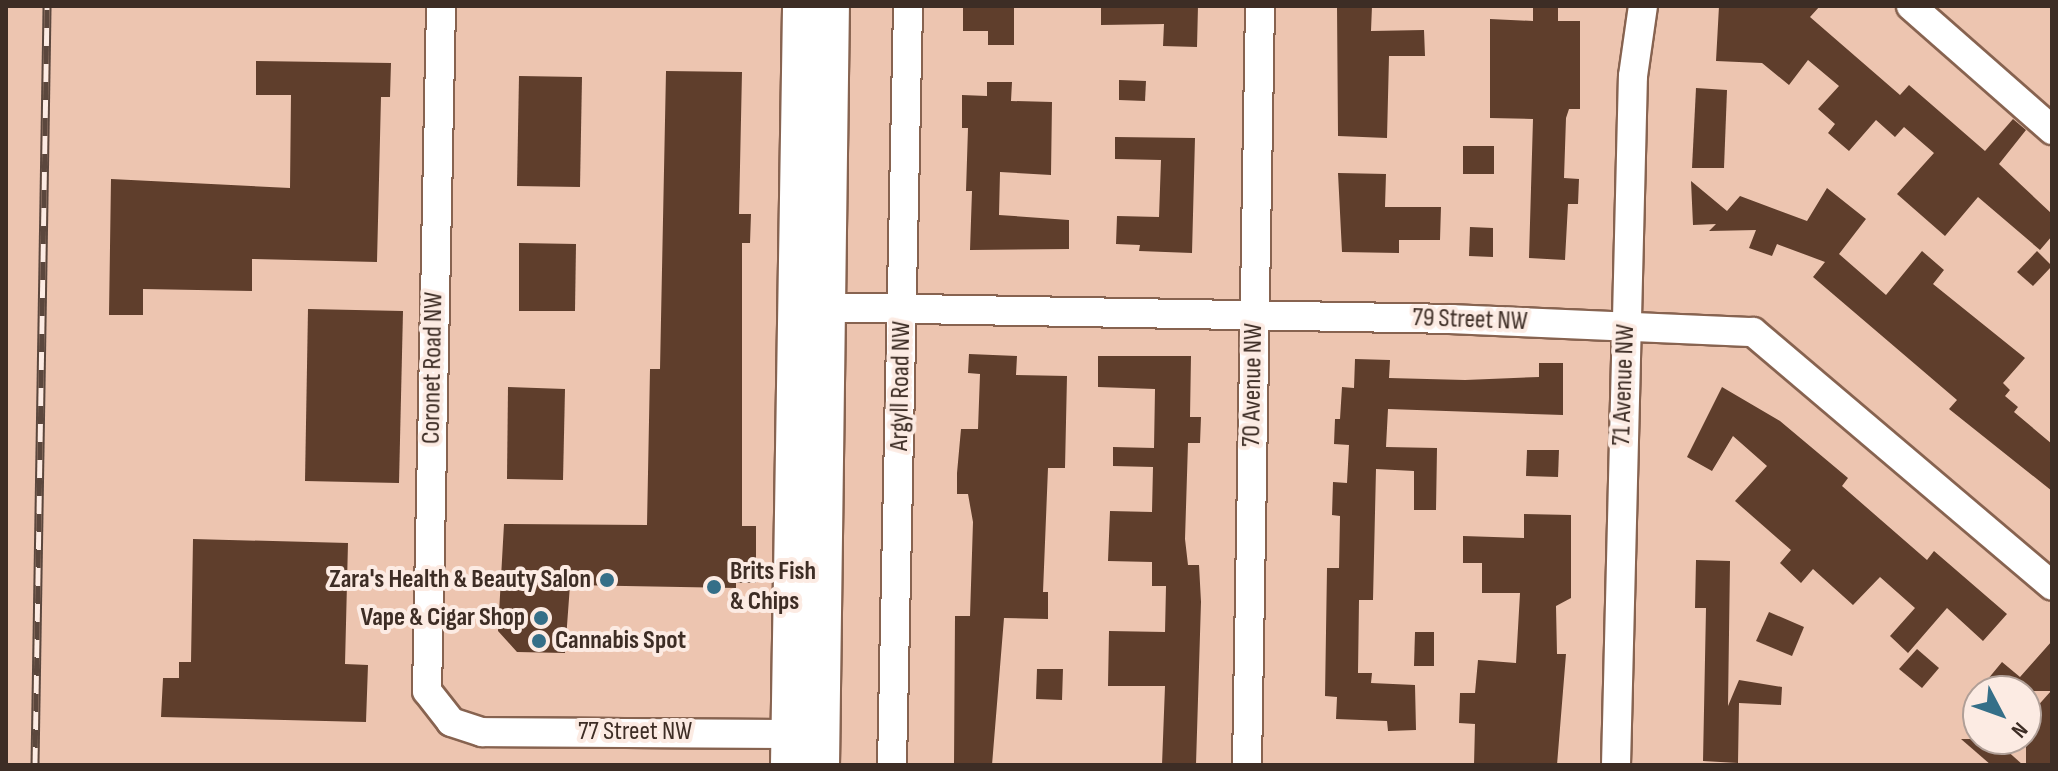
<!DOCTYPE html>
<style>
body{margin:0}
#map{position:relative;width:2058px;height:771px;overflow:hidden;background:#edc5b0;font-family:"Sofia Sans Condensed",sans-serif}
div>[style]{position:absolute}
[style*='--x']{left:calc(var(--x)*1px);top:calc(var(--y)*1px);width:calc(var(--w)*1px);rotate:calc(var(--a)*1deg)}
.building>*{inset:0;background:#5f3e2c}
.roads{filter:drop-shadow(2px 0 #876350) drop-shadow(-2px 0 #876350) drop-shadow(0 2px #876350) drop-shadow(0 -2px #876350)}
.minor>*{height:28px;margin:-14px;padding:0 14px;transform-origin:14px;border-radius:14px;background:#fff}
.major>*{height:36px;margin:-18px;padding:0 18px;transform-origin:18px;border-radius:18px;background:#fff}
.rail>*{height:9px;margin-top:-4.5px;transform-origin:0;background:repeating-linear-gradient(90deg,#fcebe3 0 18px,#5b473d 0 36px);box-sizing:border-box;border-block:2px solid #5b473d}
.dots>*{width:22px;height:22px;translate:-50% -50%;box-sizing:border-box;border:4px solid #fcebe3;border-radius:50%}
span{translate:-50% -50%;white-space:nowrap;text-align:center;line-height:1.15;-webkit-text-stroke:8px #fcebe3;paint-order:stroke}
.street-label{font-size:26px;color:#3d2d25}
.poi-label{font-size:26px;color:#3d2d25;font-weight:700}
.left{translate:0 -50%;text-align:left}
.right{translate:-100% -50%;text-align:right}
.frame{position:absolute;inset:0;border:8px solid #3d2d25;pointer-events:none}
.north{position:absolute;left:1962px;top:675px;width:80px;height:80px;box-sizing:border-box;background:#fcebe3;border:2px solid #b09f97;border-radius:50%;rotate:131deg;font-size:22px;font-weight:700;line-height:32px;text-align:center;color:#3d2d25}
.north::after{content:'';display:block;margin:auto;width:28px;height:36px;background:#356f88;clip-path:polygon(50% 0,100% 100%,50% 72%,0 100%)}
</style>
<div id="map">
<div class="building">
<i style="clip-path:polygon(963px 6px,1014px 6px,1014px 45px,988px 45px,988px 31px,963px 31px)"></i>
<i style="clip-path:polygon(1101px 6px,1198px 6px,1197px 47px,1163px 46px,1164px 24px,1101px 25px)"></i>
<i style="clip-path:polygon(1337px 6px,1372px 6px,1371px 31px,1424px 30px,1425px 56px,1389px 56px,1387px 138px,1338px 136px)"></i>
<i style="clip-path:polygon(1719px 6px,1820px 6px,1810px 17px,1900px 95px,1909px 85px,1985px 151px,2013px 119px,2026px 130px,1999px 164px,2052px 214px,2052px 236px,2040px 250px,1978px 197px,1945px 236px,1897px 194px,1934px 153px,1904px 127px,1895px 137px,1876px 120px,1849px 151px,1828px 133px,1835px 124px,1818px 109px,1839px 86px,1808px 60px,1789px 85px,1762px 63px,1716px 61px)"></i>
<i style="clip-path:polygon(1533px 8px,1558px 8px,1558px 21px,1580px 21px,1580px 109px,1569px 109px,1566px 118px,1564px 178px,1579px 179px,1578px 204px,1568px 204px,1565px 260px,1529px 258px,1533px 119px,1490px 118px,1490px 19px,1533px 21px)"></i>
<i style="clip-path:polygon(256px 61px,391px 63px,390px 97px,381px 97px,377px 262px,252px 259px,252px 291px,143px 289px,143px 315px,109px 315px,111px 179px,290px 188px,291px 95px,256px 95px)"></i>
<i style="clip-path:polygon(666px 71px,742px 72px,739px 214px,751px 214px,750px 243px,742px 243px,742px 526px,756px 526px,756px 583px,736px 583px,736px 588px,570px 585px,565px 653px,517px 652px,498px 631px,504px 524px,647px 525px,650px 369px,660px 369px)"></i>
<i style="clip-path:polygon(519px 76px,582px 77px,580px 187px,517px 186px)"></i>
<i style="clip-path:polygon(1119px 80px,1146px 81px,1145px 101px,1119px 100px)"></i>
<i style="clip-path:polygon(987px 82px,1012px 82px,1011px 101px,1052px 102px,1051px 175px,1000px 172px,999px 215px,1069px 220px,1069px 249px,970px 250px,972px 191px,966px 191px,968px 128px,962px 128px,962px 95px,987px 96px)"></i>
<i style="clip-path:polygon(1696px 88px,1727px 90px,1724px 168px,1692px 168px)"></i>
<i style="clip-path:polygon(1115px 137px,1195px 138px,1192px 253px,1139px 251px,1140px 245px,1116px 244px,1117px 216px,1159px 217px,1161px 160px,1115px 159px)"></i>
<i style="clip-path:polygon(1463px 146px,1494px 146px,1494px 174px,1463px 174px)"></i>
<i style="clip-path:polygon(1338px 173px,1386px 174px,1385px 207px,1441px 207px,1440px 240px,1399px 240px,1399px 253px,1342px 252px)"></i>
<i style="clip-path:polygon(1691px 181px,1727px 211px,1740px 196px,1807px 221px,1827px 188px,1866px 219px,1839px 254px,1886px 295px,1922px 251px,1944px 270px,1933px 284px,2025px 358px,2003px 383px,2010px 390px,2005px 396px,2018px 407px,2014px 412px,2052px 444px,2052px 491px,1949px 409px,1957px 400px,1813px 277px,1825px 262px,1777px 244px,1772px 256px,1749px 248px,1756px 230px,1709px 231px,1716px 224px,1693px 225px)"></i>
<i style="clip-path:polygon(1470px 227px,1493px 228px,1493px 257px,1469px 256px)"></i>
<i style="clip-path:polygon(519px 243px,576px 244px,575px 311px,519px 311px)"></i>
<i style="clip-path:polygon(2037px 251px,2052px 266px,2033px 286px,2017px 272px)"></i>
<i style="clip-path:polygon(308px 309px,403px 311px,399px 483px,305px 481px)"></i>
<i style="clip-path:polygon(969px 354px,1017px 356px,1016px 375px,1067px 376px,1065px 468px,1048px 468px,1043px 592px,1048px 592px,1048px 619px,1004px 618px,992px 765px,954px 765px,955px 616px,970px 616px,973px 522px,968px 494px,957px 494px,957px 473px,961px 429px,978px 429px,980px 374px,968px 373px)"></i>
<i style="clip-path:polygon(1098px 356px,1191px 356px,1190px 417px,1201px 417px,1200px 443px,1188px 443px,1185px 539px,1188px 565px,1199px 565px,1201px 602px,1196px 765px,1162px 765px,1165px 686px,1108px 686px,1109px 631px,1165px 632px,1166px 586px,1152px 586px,1152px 562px,1108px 561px,1110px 511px,1152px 512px,1153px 467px,1113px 466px,1113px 447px,1154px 448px,1155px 389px,1098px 387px)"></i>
<i style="clip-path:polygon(1355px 359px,1390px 360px,1389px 378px,1465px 380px,1539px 377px,1539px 363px,1563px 363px,1563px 415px,1388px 409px,1386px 447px,1437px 448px,1436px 510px,1414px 510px,1414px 471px,1376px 469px,1373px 600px,1359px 600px,1358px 673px,1372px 673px,1371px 683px,1415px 685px,1416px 730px,1388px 731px,1387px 721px,1336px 719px,1337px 697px,1325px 696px,1327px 568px,1339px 568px,1340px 516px,1332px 515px,1333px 482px,1347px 483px,1349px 445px,1334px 444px,1335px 419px,1340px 419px,1342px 387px,1354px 388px)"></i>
<i style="clip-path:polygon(508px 387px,565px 389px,563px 480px,507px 479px)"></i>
<i style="clip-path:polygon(1722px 387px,1780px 421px,1848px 478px,1842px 486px,1881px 520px,1927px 560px,1934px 551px,2007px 614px,1983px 641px,1947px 608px,1908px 653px,1890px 636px,1915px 608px,1880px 577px,1853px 605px,1813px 569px,1801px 583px,1780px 563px,1791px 550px,1735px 501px,1767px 466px,1733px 436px,1712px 471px,1687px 457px)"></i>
<i style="clip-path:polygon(1527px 450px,1559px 450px,1558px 477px,1526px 476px)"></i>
<i style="clip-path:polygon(1524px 514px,1571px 515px,1571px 598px,1556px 606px,1557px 654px,1566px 654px,1557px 765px,1474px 765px,1475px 724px,1459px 723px,1460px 693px,1475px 693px,1478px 660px,1516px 663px,1520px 593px,1482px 593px,1482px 563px,1463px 563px,1463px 536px,1524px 538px)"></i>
<i style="clip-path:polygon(193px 539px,348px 543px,345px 664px,368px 665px,366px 722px,161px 717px,163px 678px,179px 678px,179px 662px,191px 662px)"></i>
<i style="clip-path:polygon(1696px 560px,1730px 561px,1728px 706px,1739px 680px,1782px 687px,1781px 705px,1739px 703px,1738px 763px,1703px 761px,1706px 608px,1695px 608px)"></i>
<i style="clip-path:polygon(1769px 612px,1804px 627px,1792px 656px,1756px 641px)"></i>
<i style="clip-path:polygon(1415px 632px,1434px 632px,1434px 666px,1414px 666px)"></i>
<i style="clip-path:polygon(2052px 641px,2052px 765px,2026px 765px,2026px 719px,2051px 691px,1978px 691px,2002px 662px,2020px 677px)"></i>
<i style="clip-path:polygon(1917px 649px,1939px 668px,1922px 688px,1899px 669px)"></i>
<i style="clip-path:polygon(1037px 669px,1063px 669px,1062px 700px,1036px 699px)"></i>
<i style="clip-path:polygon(1961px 739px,1994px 739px,2023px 765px,1991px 765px)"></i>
</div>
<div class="roads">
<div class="minor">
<i style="--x:441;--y:6;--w:685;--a:91.17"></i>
<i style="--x:427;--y:691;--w:39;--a:52"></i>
<i style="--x:451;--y:722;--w:33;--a:18"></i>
<i style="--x:482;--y:732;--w:326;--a:0.4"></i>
<i style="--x:1911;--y:6;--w:188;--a:41.3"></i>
<i style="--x:806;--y:307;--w:646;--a:1.06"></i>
<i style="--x:1452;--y:319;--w:301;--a:2.5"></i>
<i style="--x:1753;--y:332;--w:392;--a:40.3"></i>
<i style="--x:892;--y:765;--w:759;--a:-88.79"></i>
<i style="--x:1247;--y:765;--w:759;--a:-89.02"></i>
<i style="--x:1616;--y:765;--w:689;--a:-88.59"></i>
<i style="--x:1633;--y:76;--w:71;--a:-81.9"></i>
</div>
<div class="major">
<i style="--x:789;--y:765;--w:759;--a:-89.09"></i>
<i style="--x:821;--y:765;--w:759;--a:-89.25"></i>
</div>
</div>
<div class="rail">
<i style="--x:35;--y:765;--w:759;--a:-89.09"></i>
</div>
<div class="dots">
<i style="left:607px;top:580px;background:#356f88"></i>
<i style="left:714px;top:587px;background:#356f88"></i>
<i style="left:541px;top:618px;background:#356f88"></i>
<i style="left:539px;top:641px;background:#356f88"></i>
</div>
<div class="street-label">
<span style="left:1470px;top:320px;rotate:2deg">79 Street NW</span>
<span style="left:433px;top:368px;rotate:-89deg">Coronet Road NW</span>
<span style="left:1253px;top:385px;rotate:-89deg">70 Avenue NW</span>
<span style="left:1624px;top:385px;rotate:-88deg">71 Avenue NW</span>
<span style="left:901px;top:386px;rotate:-89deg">Argyll Road NW</span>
<span style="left:635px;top:732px">77 Street NW</span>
</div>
<div class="poi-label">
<span class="left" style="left:730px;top:587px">Brits Fish<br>&amp; Chips</span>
<span class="right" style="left:591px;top:580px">Zara's Health &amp; Beauty Salon</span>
<span class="right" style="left:525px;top:618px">Vape &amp; Cigar Shop</span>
<span class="left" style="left:555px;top:641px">Cannabis Spot</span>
</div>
<div class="frame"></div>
<div class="north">N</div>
</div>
